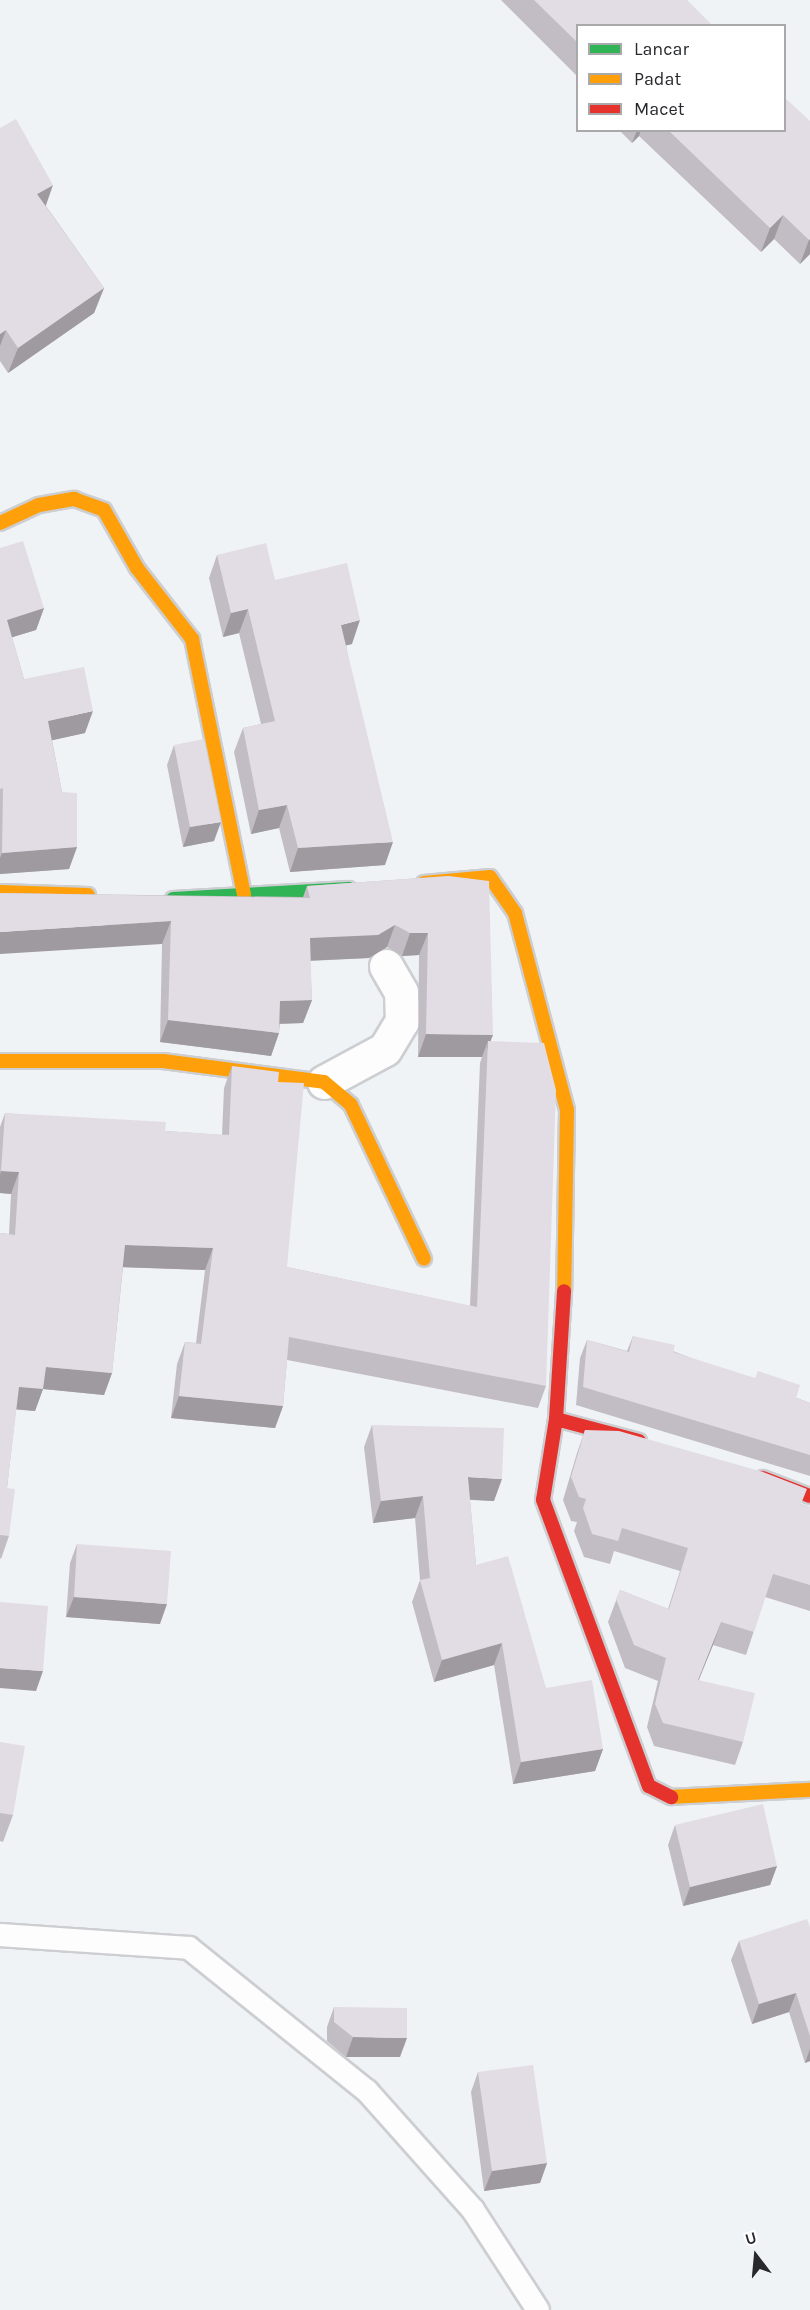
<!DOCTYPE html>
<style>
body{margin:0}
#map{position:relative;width:810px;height:2310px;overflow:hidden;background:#f0f3f6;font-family:Karla,sans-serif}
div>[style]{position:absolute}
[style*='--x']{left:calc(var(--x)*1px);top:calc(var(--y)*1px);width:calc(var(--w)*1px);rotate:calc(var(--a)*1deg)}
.roads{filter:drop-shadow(2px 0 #ccced1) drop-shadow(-2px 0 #ccced1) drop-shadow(0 2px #ccced1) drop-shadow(0 -2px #ccced1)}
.lane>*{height:22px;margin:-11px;padding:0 11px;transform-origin:11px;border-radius:11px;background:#fdfdfe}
.street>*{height:33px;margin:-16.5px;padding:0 16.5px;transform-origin:16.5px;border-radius:16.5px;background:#fdfdfe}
.fast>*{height:14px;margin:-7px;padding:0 7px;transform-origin:7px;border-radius:7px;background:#30b455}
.slow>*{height:14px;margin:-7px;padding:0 7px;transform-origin:7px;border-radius:7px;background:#ff9f0a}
.jam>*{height:14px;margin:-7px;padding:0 7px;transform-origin:7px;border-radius:7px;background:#e5322d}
.wall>*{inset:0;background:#c2bdc4}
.shaded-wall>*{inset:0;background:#9e9aa0}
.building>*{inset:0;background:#e2dce4}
span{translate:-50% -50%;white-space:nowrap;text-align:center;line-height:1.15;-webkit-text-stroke:4.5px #fff;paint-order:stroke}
.legend{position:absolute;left:576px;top:24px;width:210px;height:108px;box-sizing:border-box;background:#fff;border:2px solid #a9a9ab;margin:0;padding:8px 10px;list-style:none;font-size:18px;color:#27292c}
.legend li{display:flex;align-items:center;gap:12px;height:30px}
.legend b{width:30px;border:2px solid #a9a9ab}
.north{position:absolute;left:726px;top:2226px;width:60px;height:60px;-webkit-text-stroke:4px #fff;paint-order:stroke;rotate:344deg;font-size:16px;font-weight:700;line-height:24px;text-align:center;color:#27292c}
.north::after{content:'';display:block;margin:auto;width:21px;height:27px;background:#27292c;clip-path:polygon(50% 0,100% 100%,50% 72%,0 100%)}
</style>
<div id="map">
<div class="roads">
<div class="lane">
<i style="--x:0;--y:1935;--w:189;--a:3.9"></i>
<i style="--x:189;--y:1948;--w:228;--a:38.8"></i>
<i style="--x:367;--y:2091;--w:159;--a:48.3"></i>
<i style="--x:473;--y:2210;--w:119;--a:57"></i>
</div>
<div class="street">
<i style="--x:324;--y:1082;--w:69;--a:-28.4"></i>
<i style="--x:385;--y:1049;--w:33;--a:-59"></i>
<i style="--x:402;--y:1021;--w:29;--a:-92"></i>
<i style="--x:401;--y:992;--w:30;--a:-120"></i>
</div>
<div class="fast">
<i style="--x:173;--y:899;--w:176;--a:-3.3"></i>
</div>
<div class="slow">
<i style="--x:0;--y:523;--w:43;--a:-24.8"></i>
<i style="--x:39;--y:505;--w:36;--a:-10"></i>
<i style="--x:74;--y:499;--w:32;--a:20"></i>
<i style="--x:104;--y:510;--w:67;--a:60.4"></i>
<i style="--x:137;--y:568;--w:90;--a:52.2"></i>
<i style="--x:192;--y:639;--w:261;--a:78.5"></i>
<i style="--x:424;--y:883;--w:66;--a:-5.2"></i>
<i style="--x:490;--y:877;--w:44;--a:55.2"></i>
<i style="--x:515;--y:913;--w:204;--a:75.2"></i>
<i style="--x:567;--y:1110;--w:181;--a:90.9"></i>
<i style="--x:0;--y:892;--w:88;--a:2"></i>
<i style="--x:0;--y:1061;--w:163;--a:0"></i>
<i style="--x:163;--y:1061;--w:162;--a:7.4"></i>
<i style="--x:324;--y:1082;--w:35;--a:40"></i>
<i style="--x:351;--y:1105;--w:170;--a:64.6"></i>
<i style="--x:671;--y:1797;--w:139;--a:-2.9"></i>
</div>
<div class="jam">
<i style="--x:556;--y:1419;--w:128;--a:-86.4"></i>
<i style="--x:639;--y:1441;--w:86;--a:-165.2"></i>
<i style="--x:556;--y:1419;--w:82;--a:99.1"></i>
<i style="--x:543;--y:1500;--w:305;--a:69.7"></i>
<i style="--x:649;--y:1786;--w:25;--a:27"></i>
<i style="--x:763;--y:1478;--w:50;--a:21"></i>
</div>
</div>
<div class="wall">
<i style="clip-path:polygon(501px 0,687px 0,578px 26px,578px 77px)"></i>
<i style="clip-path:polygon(810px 121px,810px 254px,800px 264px,774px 239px,761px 252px,639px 136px,632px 143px,619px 130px,784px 130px)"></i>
<i style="clip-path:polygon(0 128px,46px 206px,104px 288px,94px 313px,8px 373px,0 361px)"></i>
<i style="clip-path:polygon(0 548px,44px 608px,36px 630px,12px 637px,24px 679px,85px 733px,52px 740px,62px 792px,77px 847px,69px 869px,0 874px)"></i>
<i style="clip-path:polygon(217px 555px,275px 580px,352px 644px,346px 645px,385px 865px,290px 872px,279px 828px,251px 834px,234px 752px,243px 728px,261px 724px,239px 633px,223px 637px,209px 578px)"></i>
<i style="clip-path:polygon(174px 745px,214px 841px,183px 847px,167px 765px)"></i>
<i style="clip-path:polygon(449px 876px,491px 1041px,546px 1386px,538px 1408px,287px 1360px,283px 1406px,275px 1428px,171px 1418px,177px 1364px,185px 1342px,196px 1343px,205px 1270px,123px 1267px,112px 1373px,104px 1395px,43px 1389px,35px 1411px,16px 1409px,7px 1488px,9px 1536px,1px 1559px,0 1558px,0 1233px,9px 1234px,11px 1194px,0 1193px,0 1127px,5px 1113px,165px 1131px,222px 1135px,224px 1088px,232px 1066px,278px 1082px,287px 1267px,470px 1306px,480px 1063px,482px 1057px,418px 1057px,419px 955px,402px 956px,387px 947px,369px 958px,310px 961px,312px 1000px,303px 1023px,280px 1024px,279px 1033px,271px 1056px,160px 1042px,162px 944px,0 893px,303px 897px,307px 886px)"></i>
<i style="clip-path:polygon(633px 1336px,810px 1403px,810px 1476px,576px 1405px,580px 1358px,587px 1340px,627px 1351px)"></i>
<i style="clip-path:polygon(372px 1425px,494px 1501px,470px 1500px,476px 1565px,546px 1688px,603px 1749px,595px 1771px,513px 1784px,494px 1665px,434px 1682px,412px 1602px,420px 1580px,415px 1518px,373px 1523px,364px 1447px)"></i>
<i style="clip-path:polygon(585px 1430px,810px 1507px,810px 1611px,765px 1597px,746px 1655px,713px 1645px,699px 1680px,743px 1742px,735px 1765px,654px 1746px,647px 1727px,658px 1681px,625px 1668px,608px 1622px,620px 1590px,668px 1609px,680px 1571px,614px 1551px,610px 1564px,584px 1557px,574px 1531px,577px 1522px,571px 1521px,563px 1500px,577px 1453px)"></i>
<i style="clip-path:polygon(77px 1544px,160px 1624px,66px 1617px,70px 1563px)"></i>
<i style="clip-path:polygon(0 1742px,13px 1815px,3px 1842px,0 1841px)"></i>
<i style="clip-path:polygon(675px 1825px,777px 1866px,770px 1885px,683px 1906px,668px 1845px)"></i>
<i style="clip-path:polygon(810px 1927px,810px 2061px,805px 2063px,789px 2012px,752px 2024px,731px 1960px,739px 1941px)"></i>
<i style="clip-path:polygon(334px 2007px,400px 2057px,346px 2057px,327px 2041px,327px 2027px)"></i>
<i style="clip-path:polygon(478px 2072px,547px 2163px,540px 2183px,484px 2191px,471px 2092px)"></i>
</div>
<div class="shaded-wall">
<i style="clip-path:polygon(637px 130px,641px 130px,639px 136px,632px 143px)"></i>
<i style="clip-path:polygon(53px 185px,44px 211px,37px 194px)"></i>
<i style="clip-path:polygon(783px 215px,774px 239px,761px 252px,770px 228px)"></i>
<i style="clip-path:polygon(810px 239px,810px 254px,800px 264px,809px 240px)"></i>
<i style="clip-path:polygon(104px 288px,94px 313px,8px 373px,18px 348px)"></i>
<i style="clip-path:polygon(6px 330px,0 346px,0 334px)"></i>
<i style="clip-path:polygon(44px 608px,36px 630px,0 641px,7px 620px)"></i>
<i style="clip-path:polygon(248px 609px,239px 633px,223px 637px,231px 613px)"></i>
<i style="clip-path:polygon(360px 620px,352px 644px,332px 649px,341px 625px)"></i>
<i style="clip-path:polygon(93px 711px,85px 733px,40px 743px,48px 721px)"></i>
<i style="clip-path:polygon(287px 805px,279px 828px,251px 834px,259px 810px)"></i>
<i style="clip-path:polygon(221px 822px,214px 841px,183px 847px,190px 827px)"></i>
<i style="clip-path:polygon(393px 842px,385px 865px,290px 872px,298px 848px)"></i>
<i style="clip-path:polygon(77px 847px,69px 869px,0 874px,0 858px,2px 853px)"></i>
<i style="clip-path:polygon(171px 921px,162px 944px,0 954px,0 932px)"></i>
<i style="clip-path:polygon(395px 925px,387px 947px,369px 958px,301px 961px,310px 938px)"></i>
<i style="clip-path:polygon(410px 933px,428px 933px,419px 955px,402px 956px)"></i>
<i style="clip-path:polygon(312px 1000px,303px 1023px,272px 1024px,280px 1001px)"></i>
<i style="clip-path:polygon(168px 1020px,279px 1033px,271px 1056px,160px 1042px)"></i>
<i style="clip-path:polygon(426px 1034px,493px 1035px,487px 1050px,488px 1041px,482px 1057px,418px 1057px)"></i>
<i style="clip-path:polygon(1px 1171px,19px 1172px,11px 1194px,0 1193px,0 1175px)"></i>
<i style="clip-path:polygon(125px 1245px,213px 1248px,205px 1270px,117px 1267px)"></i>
<i style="clip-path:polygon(46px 1367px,112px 1373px,104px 1395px,43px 1389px,35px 1411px,11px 1409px,19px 1387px)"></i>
<i style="clip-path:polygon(179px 1396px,283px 1406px,275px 1428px,171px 1418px)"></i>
<i style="clip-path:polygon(468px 1477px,502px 1479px,494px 1501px,460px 1499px)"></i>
<i style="clip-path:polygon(423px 1496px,415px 1518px,373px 1523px,381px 1501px)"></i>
<i style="clip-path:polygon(74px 1597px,167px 1604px,160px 1624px,66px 1617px)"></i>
<i style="clip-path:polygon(721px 1622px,713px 1645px,689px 1703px,698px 1680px)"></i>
<i style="clip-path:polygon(502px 1643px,494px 1665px,434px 1682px,442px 1660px)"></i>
<i style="clip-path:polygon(0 1668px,43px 1671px,36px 1691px,0 1688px)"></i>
<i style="clip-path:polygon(603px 1749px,595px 1771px,513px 1784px,521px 1762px)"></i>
<i style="clip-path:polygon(777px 1866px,770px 1885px,683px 1906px,690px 1887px)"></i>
<i style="clip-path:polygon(796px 1993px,789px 2012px,752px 2024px,759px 2004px)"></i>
<i style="clip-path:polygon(353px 2037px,407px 2038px,400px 2057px,346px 2057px)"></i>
<i style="clip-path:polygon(810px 2049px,810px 2061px,805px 2063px)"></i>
<i style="clip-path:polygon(547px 2163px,540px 2183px,484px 2191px,492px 2171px)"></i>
</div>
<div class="building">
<i style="clip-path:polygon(534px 0,687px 0,713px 26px,578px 26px,578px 43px)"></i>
<i style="clip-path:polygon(784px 97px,810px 121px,810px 239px,809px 240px,783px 215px,770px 228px,668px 130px,784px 130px)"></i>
<i style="clip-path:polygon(16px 119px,53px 185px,37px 194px,104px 288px,18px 348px,6px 330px,0 334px,0 128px)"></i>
<i style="clip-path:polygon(23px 541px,44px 608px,7px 620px,24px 679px,84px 667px,93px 711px,48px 721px,62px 792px,77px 793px,77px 847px,2px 853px,3px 788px,0 789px,0 548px)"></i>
<i style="clip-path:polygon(266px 543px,275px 580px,347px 563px,360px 620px,341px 625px,393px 842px,298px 848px,287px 805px,259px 810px,243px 728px,275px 721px,248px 609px,231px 613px,217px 555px)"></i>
<i style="clip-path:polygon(204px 739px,221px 822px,190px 827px,174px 745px)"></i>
<i style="clip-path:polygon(449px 876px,489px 881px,493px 1035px,426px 1034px,428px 933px,410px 933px,395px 925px,378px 935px,310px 938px,312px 1000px,280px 1001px,279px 1033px,168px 1020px,171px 921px,0 932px,0 893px,310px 898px,307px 886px)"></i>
<i style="clip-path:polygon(488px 1041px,544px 1043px,556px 1090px,546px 1386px,289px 1337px,283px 1406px,179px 1396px,185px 1342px,201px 1344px,213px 1248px,125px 1245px,112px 1373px,46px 1367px,43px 1389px,19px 1387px,7px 1488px,15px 1489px,9px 1536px,0 1535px,0 1233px,15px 1235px,19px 1172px,1px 1171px,5px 1113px,166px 1122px,165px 1131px,229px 1135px,232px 1066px,279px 1072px,278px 1082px,304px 1083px,287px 1267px,477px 1307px)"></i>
<i style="clip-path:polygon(633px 1336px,675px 1345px,673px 1352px,755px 1378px,758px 1371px,800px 1385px,796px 1398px,810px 1403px,810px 1455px,583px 1387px,587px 1340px,629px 1352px)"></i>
<i style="clip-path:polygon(372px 1425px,504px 1428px,502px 1479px,468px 1477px,476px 1565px,508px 1556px,546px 1688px,592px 1680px,603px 1749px,521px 1762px,502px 1643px,442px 1660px,420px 1580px,430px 1578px,423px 1496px,381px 1501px)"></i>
<i style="clip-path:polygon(585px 1430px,619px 1431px,763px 1472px,807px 1489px,801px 1504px,810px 1507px,810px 1585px,773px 1574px,754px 1632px,721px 1622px,698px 1680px,755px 1693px,743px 1742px,663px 1723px,655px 1704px,666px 1658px,634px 1645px,616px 1599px,620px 1590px,669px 1609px,688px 1548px,622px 1528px,618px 1541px,592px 1534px,583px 1508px,586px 1499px,579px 1497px,571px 1477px)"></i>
<i style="clip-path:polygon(77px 1544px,171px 1551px,167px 1604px,74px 1597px)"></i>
<i style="clip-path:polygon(0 1602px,48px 1606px,43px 1671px,0 1668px)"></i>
<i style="clip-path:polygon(0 1742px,25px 1746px,13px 1815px,0 1813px)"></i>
<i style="clip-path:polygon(763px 1804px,777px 1866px,690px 1887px,675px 1825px)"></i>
<i style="clip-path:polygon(807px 1919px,810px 1927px,810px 2036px,796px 1993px,759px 2004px,739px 1941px)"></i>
<i style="clip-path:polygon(334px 2007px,407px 2008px,407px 2038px,353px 2037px,334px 2022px)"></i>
<i style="clip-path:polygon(533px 2065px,547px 2163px,492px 2171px,478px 2072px)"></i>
</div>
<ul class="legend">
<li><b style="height:8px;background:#30b455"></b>Lancar</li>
<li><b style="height:8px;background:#ff9f0a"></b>Padat</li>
<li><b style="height:8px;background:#e5322d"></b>Macet</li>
</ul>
<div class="north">U</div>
</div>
